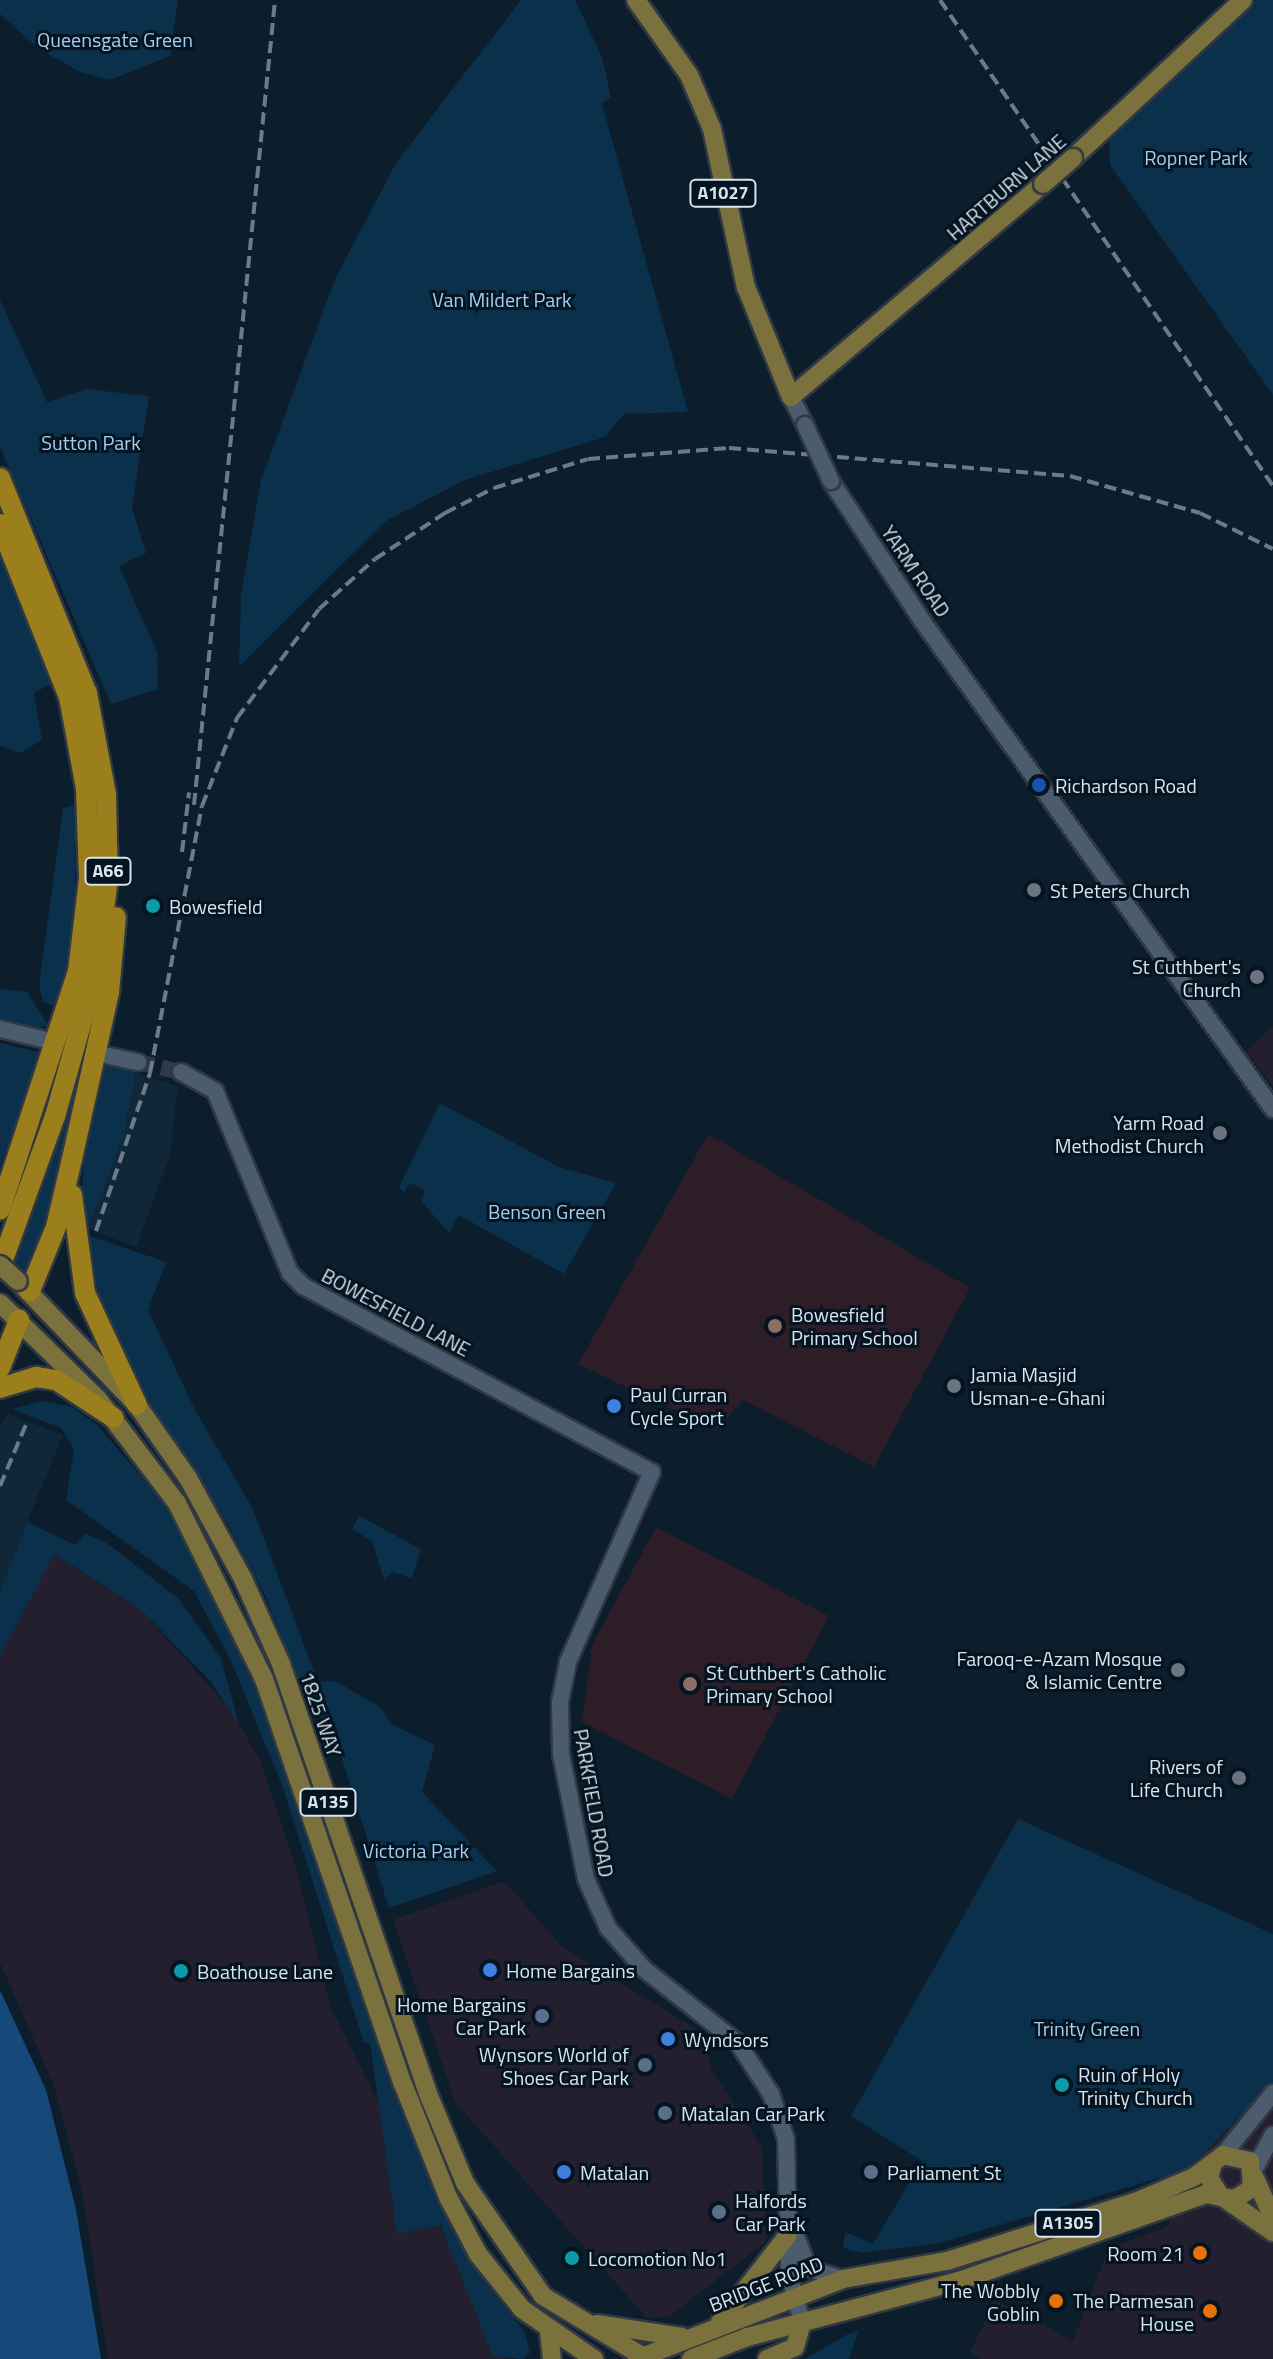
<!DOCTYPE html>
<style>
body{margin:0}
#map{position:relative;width:1273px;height:2359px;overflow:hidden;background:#0c1d2b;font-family:"Titillium Web",sans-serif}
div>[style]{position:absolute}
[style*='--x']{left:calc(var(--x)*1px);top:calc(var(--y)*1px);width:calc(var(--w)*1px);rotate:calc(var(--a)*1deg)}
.commercial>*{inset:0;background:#241f2f}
.built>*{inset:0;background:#102739}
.education>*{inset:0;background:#2d1d26}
.green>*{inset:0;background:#0a304c}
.water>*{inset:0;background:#16487a}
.secondary-tunnel>*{height:16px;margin-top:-8px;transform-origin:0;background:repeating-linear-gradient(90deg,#2b3b48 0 16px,transparent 0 24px)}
.roads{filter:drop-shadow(2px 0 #303843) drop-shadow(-2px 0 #303843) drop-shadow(0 2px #303843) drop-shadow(0 -2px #303843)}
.secondary>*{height:16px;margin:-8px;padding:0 8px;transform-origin:8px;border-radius:8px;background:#4a5c6d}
.primary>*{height:18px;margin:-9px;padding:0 9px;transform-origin:9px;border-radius:9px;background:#7b713c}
.highway>*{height:20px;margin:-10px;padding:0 10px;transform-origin:10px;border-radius:10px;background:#9b7f1c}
.rail>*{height:4px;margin-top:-2px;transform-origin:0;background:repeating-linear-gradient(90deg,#6c7b87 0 12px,transparent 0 18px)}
.bridges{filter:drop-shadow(2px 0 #303843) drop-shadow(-2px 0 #303843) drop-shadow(0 2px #303843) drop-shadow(0 -2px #303843)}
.secondary-bridge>*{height:16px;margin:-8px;padding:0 8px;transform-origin:8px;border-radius:8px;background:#4a5c6d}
.primary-bridge>*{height:18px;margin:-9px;padding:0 9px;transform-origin:9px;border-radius:9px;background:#7b713c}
.dots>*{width:22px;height:22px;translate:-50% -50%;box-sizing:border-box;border:4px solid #041421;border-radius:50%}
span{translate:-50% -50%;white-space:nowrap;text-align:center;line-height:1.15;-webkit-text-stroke:6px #041421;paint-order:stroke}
.shield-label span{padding:2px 6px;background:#041421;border:2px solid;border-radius:6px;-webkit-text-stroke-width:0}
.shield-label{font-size:18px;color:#d9e4ee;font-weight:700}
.park-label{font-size:20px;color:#a7cdee}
.street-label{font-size:20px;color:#d9e4ee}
.poi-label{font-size:20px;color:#d9e4ee}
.left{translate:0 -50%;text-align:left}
.right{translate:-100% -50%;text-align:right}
</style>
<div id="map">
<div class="commercial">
<i style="clip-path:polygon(1273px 1027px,1273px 1086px,1245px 1051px)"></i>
<i style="clip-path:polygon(41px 1546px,139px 1608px,233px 1713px,260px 1761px,296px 1868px,330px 2006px,507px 2359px,108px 2359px,82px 2191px,54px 2085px,0 1963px,0 1642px)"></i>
<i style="clip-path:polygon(504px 1881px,562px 1947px,704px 2034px,712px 2071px,762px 2147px,766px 2241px,669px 2317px,647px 2318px,456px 2103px,393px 1920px)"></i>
<i style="clip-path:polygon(1273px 2083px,1273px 2359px,980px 2359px,970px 2353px,995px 2300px,1073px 2341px,1108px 2249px,1168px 2226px,1187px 2170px)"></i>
</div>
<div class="built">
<i style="clip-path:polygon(128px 1071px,178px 1086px,170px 1155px,136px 1247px,80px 1225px)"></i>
<i style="clip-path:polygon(7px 1414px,63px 1435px,22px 1534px,0 1642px,0 1427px)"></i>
</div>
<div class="education">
<i style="clip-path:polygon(708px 1134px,970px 1288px,874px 1467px,743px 1400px,716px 1430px,578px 1364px)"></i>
<i style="clip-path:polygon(656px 1527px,829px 1616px,732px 1799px,582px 1722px,592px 1645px)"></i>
</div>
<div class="green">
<i style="clip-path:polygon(0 0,178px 0,170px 56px,110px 80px,80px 72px,39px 49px,0 14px)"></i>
<i style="clip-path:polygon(521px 0,575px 0,602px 57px,611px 97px,602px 104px,688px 412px,624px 414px,605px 437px,465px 480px,386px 521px,239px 667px,241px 594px,261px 480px,335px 279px,396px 163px)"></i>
<i style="clip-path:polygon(1255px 0,1273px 0,1273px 395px,1110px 165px,1109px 135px)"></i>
<i style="clip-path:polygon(0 300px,47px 402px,86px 389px,149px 396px,132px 508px,146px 553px,119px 566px,157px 652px,158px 689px,111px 704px,0 447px)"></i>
<i style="clip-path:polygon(0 553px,53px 673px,51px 684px,34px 693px,42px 740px,20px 753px,0 746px)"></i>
<i style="clip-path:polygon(76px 805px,75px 924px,60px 998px,52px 1006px,43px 1001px,39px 985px,63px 808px)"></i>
<i style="clip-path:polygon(0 989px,27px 992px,48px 1025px,26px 1031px,0 1024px)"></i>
<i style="clip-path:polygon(0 1043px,43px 1053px,0 1166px)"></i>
<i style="clip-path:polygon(83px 1064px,50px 1218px,24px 1280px,14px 1265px)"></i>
<i style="clip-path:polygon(106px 1064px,136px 1071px,123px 1138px,88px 1227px,80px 1225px,84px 1160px)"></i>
<i style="clip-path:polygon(440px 1103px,559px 1167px,616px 1183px,564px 1274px,459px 1215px,449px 1233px,421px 1201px,425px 1190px,410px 1183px,404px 1192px,399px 1187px)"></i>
<i style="clip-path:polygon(81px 1233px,166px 1262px,148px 1310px,195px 1410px,253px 1509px,318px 1682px,336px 1681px,381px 1708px,391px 1724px,435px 1745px,422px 1792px,497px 1871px,389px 1908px,331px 1724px,311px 1712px,266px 1597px,226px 1521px,127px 1373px,99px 1318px)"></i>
<i style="clip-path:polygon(41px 1401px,72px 1407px,97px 1425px,170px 1510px,198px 1557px,250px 1665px,451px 2220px,484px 2281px,525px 2332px,530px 2353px,523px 2359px,493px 2356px,441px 2225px,397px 2234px,370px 2043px,364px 2043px,282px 1785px,231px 1661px,194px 1591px,66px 1500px,74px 1449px,61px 1428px,12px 1409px)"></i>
<i style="clip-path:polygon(359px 1516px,421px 1549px,412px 1578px,393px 1572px,384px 1580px,372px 1541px,352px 1529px)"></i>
<i style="clip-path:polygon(27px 1522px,75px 1545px,86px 1534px,104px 1541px,178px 1598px,221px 1658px,239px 1725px,211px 1682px,139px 1608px,54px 1554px,0 1656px,0 1593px)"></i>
<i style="clip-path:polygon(1018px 1819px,1273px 1934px,1273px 2083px,1187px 2170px,939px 2243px,862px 2253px,843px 2248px,845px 2232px,873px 2244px,922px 2161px,851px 2116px)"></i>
<i style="clip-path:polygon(859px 2330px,849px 2359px,805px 2359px,846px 2335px)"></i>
</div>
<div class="water">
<i style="clip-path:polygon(0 1990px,46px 2090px,76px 2210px,101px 2359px,0 2359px)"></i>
</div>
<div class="secondary-tunnel">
<i style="--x:138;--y:1062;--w:44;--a:13.1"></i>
</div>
<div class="roads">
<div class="secondary">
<i style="--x:791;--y:397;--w:31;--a:63"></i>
<i style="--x:831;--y:481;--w:168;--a:56.9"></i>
<i style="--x:923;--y:622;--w:600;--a:54.3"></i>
<i style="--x:0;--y:1029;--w:43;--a:13.4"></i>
<i style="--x:109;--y:1056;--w:30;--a:12"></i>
<i style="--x:181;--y:1072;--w:39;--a:29"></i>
<i style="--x:215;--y:1091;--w:197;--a:67.6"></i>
<i style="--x:290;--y:1273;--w:18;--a:45"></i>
<i style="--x:303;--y:1286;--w:395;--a:28.1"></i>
<i style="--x:652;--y:1472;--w:208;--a:113.9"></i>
<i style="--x:568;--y:1662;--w:41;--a:101.3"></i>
<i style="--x:560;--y:1702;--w:52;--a:88.9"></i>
<i style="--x:561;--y:1754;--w:127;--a:78.7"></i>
<i style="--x:586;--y:1879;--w:54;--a:65.8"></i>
<i style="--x:608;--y:1928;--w:55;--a:48.7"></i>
<i style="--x:644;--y:1969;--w:120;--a:38.2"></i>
<i style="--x:738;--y:2043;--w:61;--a:57.1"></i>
<i style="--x:771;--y:2094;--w:47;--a:71.6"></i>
<i style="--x:786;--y:2139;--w:136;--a:88.7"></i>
<i style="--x:789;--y:2275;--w:49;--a:74.5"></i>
<i style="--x:1223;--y:2155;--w:80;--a:-51.1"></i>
<i style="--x:1254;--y:2170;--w:40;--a:-62"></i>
<i style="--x:794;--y:2231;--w:40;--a:69"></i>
<i style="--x:808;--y:2268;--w:36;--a:18"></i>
</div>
<div class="primary">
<i style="--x:636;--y:0;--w:92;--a:54.8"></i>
<i style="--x:689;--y:75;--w:59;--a:66.9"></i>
<i style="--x:712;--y:129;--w:162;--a:77.9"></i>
<i style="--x:746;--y:287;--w:119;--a:67.8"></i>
<i style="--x:791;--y:397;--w:330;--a:-40.2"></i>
<i style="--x:1073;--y:158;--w:232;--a:-42.9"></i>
<i style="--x:20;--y:1283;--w:169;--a:46.2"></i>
<i style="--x:137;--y:1405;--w:89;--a:55.1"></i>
<i style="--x:188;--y:1478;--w:115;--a:61.4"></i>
<i style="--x:243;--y:1579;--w:93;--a:65.9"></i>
<i style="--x:281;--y:1664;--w:457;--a:71.1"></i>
<i style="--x:429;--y:2096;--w:94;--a:67.5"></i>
<i style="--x:465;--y:2183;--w:137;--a:55.4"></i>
<i style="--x:543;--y:2296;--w:122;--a:31.2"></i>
<i style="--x:0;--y:1303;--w:137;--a:44.4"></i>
<i style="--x:98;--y:1399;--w:131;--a:52.8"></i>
<i style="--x:177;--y:1503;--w:196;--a:63.7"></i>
<i style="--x:264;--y:1679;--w:428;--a:71.1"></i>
<i style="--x:403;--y:2084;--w:122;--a:68.3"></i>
<i style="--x:448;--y:2197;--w:64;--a:62.2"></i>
<i style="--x:478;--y:2254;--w:70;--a:51.3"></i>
<i style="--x:522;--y:2309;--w:88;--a:34.8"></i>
<i style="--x:1255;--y:2178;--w:44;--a:65.8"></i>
<i style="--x:1224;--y:2198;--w:60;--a:34.8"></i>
<i style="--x:720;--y:2322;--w:110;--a:-52"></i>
<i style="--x:597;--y:2324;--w:86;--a:8.7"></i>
<i style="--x:549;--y:2331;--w:28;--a:84"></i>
<i style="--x:637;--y:2359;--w:221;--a:-21.2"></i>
<i style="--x:843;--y:2279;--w:106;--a:-9.8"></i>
<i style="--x:947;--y:2261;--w:202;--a:-17.5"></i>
<i style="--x:1140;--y:2200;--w:59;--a:-23.1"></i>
<i style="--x:1194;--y:2177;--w:36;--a:-37"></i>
<i style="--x:1223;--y:2155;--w:28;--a:13"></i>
<i style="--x:1250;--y:2161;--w:27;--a:86"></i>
<i style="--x:1252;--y:2188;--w:20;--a:147"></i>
<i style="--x:1235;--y:2199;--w:14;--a:-172"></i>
<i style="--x:1221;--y:2197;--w:22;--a:-122"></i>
<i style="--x:1209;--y:2178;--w:16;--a:-75"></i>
<i style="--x:691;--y:2359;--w:60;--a:-21.4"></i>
<i style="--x:747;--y:2337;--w:219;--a:-14.8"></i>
<i style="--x:959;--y:2281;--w:262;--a:-19.4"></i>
<i style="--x:1206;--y:2194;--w:15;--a:11"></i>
<i style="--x:767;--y:2359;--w:30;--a:-23"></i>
<i style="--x:795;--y:2347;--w:26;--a:-74"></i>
</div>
<div class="highway">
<i style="--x:0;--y:478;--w:232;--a:68"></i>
<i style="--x:87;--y:693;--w:104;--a:79.4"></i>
<i style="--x:106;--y:795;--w:85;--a:88.7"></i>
<i style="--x:108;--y:880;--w:96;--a:97.8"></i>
<i style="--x:95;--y:975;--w:147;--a:105.8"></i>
<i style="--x:55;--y:1116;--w:162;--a:109.9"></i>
<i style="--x:0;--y:524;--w:186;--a:68.3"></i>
<i style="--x:69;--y:697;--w:94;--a:79.5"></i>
<i style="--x:86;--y:789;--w:90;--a:88.1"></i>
<i style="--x:89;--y:879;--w:93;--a:96.8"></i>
<i style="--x:78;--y:971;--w:251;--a:108.1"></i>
<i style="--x:72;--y:1195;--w:99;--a:82.4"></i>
<i style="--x:85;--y:1293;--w:123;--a:65.1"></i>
<i style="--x:30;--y:1291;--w:69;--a:-67.9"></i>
<i style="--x:56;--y:1227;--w:70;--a:-76.8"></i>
<i style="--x:72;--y:1159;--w:171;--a:-77.5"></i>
<i style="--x:109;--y:992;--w:75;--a:-84.7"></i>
<i style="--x:0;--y:1368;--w:52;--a:-68.4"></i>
<i style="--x:0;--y:1388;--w:38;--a:-17"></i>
<i style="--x:36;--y:1377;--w:20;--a:9"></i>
<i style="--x:56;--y:1380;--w:69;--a:33.2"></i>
</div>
</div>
<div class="rail">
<i style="--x:940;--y:0;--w:589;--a:55.58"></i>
<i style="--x:194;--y:805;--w:809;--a:-84.25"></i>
<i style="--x:182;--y:852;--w:60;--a:-83.3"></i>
<i style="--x:96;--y:1231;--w:167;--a:-71.1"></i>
<i style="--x:150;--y:1073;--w:272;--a:-79"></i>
<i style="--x:202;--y:806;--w:95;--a:-68.3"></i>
<i style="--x:237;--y:718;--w:136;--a:-53"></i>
<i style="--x:319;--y:609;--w:75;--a:-41.8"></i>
<i style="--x:375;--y:559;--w:84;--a:-33.3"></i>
<i style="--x:445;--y:513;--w:55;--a:-27"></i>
<i style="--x:494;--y:488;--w:98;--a:-17.1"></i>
<i style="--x:588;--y:459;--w:141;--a:-4.5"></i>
<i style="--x:729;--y:448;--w:342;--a:4.7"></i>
<i style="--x:1070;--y:476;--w:135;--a:15.9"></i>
<i style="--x:1200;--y:513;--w:81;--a:26.3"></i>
<i style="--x:0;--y:1486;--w:69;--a:-67.1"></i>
</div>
<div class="bridges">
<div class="secondary-bridge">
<i style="--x:805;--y:425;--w:62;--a:65.1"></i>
</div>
<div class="primary-bridge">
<i style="--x:1043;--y:184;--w:40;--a:-41"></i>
<i style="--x:0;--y:1265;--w:24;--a:42"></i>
</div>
</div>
<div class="dots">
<i style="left:1039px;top:785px;background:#1a4fb4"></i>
<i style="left:1034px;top:890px;background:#6b7280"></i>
<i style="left:153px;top:906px;background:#0f9aa8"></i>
<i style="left:1257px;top:977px;background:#6b7280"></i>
<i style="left:1220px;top:1133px;background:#6b7280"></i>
<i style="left:775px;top:1326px;background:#8d6e63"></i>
<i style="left:954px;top:1386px;background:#6b7280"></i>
<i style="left:614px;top:1406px;background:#3f7fe0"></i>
<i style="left:1178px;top:1670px;background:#6b7280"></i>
<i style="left:690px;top:1684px;background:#8d6e63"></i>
<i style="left:1239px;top:1778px;background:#6b7280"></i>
<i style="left:490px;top:1970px;background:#3f7fe0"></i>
<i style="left:181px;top:1971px;background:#0f9aa8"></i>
<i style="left:542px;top:2016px;background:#5c6f8a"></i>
<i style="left:668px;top:2039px;background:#3f7fe0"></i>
<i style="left:645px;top:2065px;background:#5c6f8a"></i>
<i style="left:1062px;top:2085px;background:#0f9aa8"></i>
<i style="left:665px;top:2113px;background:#5c6f8a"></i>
<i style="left:564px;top:2172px;background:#3f7fe0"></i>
<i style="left:871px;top:2172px;background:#5c6f8a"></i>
<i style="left:719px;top:2212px;background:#5c6f8a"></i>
<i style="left:1200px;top:2253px;background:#e8710a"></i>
<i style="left:572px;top:2258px;background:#0f9aa8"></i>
<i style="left:1056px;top:2301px;background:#e8710a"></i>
<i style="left:1210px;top:2311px;background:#e8710a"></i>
</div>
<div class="shield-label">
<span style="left:723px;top:193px">A1027</span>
<span style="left:108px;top:871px">A66</span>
<span style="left:328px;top:1802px">A135</span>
<span style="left:1068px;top:2223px">A1305</span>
</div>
<div class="park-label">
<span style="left:115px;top:39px">Queensgate Green</span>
<span style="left:1196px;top:157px">Ropner Park</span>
<span style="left:502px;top:299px">Van Mildert Park</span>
<span style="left:91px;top:442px">Sutton Park</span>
<span style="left:547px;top:1211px">Benson Green</span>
<span style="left:416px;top:1850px">Victoria Park</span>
<span style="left:1087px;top:2028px">Trinity Green</span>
</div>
<div class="street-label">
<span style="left:1006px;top:187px;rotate:-41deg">HARTBURN LANE</span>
<span style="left:916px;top:571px;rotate:56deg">YARM ROAD</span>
<span style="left:396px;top:1312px;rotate:28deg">BOWESFIELD LANE</span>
<span style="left:321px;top:1714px;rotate:71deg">1825 WAY</span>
<span style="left:594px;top:1803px;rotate:80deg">PARKFIELD ROAD</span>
<span style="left:766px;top:2284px;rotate:-21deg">BRIDGE ROAD</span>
</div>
<div class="poi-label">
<span class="left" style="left:1055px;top:785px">Richardson Road</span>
<span class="left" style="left:1050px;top:890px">St Peters Church</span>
<span class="left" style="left:169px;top:906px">Bowesfield</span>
<span class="right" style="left:1241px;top:978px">St Cuthbert's<br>Church</span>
<span class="right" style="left:1204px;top:1134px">Yarm Road<br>Methodist Church</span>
<span class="left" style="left:791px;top:1326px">Bowesfield<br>Primary School</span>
<span class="left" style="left:970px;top:1386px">Jamia Masjid<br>Usman-e-Ghani</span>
<span class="left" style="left:630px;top:1406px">Paul Curran<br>Cycle Sport</span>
<span class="right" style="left:1162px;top:1670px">Farooq-e-Azam Mosque<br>&amp; Islamic Centre</span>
<span class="left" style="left:706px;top:1684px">St Cuthbert's Catholic<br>Primary School</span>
<span class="right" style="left:1223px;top:1778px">Rivers of<br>Life Church</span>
<span class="left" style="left:506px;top:1970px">Home Bargains</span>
<span class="left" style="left:197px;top:1971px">Boathouse Lane</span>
<span class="right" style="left:526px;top:2016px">Home Bargains<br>Car Park</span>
<span class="left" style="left:684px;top:2039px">Wyndsors</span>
<span class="right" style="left:629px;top:2066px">Wynsors World of<br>Shoes Car Park</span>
<span class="left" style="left:1078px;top:2086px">Ruin of Holy<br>Trinity Church</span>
<span class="left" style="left:681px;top:2113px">Matalan Car Park</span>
<span class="left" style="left:580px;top:2172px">Matalan</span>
<span class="left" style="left:887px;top:2172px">Parliament St</span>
<span class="left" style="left:735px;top:2212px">Halfords<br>Car Park</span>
<span class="right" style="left:1184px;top:2253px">Room 21</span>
<span class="left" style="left:588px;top:2258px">Locomotion No1</span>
<span class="right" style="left:1040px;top:2302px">The Wobbly<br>Goblin</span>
<span class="right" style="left:1194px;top:2312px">The Parmesan<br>House</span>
</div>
</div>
